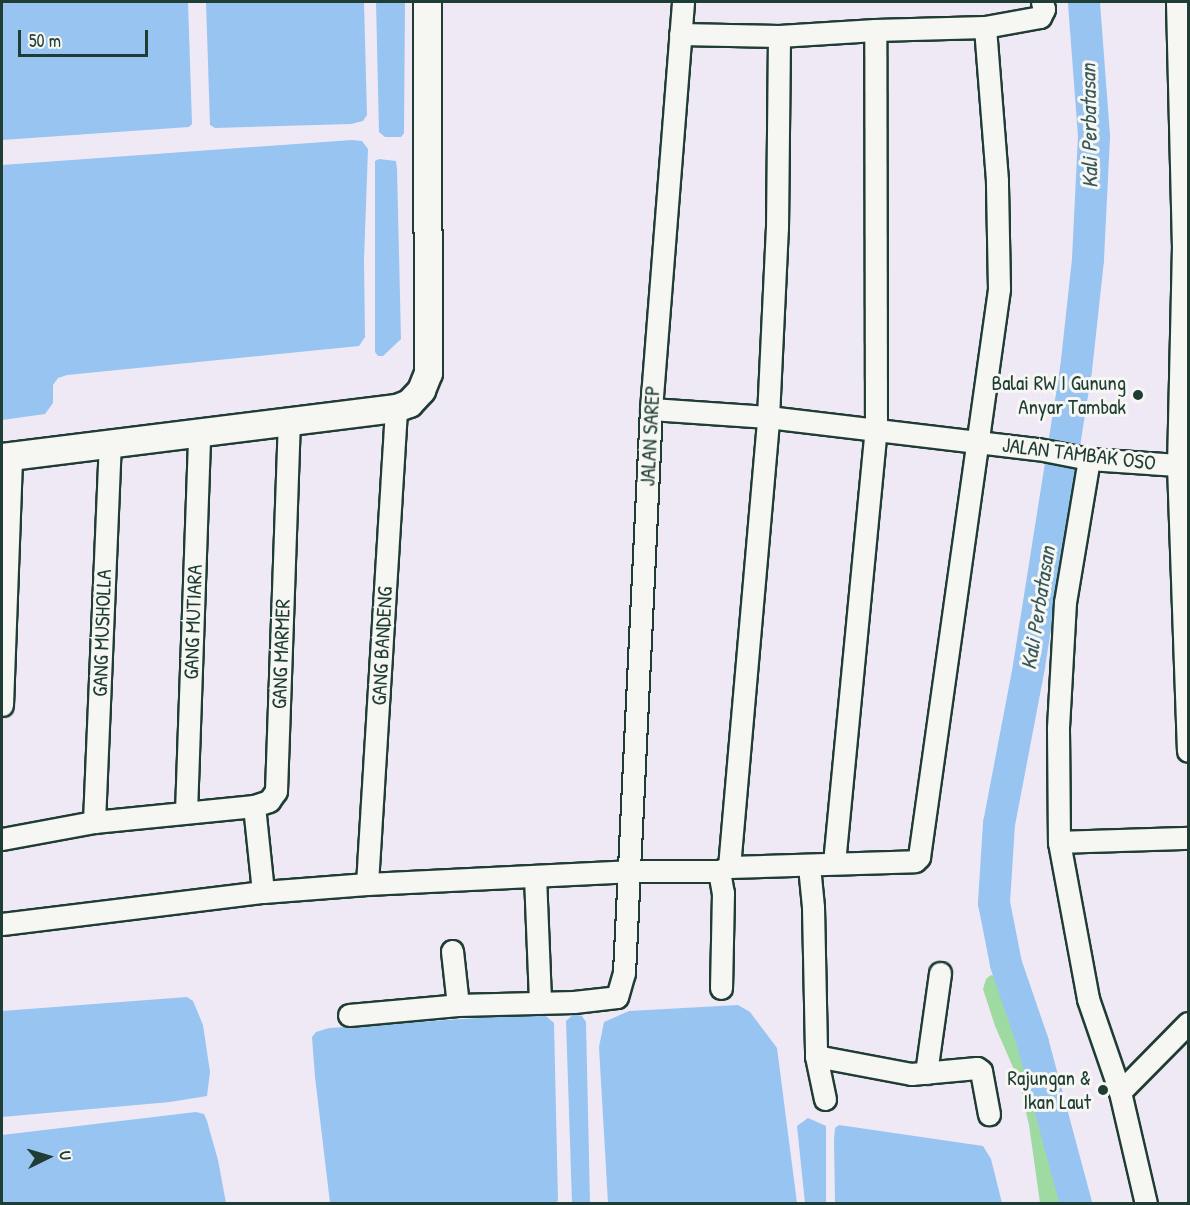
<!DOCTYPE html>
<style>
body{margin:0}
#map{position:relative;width:1190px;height:1205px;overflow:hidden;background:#efe9f5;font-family:"Patrick Hand",sans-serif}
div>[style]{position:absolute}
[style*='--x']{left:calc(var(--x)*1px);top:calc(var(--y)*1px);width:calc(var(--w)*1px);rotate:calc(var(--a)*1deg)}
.green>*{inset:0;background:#9edaa1}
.water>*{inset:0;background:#98c4f2}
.river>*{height:32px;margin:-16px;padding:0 16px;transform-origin:16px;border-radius:16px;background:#98c4f2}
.roads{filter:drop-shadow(2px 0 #1f3d34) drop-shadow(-2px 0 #1f3d34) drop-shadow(0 2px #1f3d34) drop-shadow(0 -2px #1f3d34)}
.minor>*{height:21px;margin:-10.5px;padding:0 10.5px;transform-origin:10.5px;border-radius:10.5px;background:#f6f6f2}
.tertiary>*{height:27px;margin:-13.5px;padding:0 13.5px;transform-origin:13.5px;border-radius:13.5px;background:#f6f6f2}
.dots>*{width:16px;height:16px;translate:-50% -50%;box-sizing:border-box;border:3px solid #f6f6f2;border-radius:50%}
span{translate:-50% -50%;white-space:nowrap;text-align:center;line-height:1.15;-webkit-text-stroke:6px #f6f6f2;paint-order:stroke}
.poi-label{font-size:21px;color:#1f3d34}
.right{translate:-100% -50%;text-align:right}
.street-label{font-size:21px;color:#1f3d34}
.water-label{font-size:22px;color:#37585a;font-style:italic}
.frame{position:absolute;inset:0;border:3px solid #1f3d34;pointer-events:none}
.north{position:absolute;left:18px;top:1127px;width:60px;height:60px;-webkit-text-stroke:4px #f6f6f2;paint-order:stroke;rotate:85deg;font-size:16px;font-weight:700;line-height:24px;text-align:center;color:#1f3d34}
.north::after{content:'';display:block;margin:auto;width:21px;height:27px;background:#1f3d34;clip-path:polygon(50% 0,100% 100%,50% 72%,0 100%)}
.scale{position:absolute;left:18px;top:30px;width:130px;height:27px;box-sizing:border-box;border:3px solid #1f3d34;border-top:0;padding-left:8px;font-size:18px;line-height:21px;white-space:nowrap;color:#1f3d34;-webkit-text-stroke:4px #f6f6f2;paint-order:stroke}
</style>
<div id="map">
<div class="green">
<i style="clip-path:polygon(991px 975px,1002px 978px,1009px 988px,1016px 1023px,1040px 1085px,1069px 1203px,1040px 1203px,1029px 1125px,1019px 1081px,995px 1026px,983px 989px,986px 979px)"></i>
</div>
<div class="water">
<i style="clip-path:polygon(2px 2px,188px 2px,192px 124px,189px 127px,2px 140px)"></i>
<i style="clip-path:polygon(206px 2px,364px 2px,367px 115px,363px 121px,351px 124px,215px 128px,210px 125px)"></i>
<i style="clip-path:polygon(376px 2px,405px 2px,404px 133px,401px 137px,385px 137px,379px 132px)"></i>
<i style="clip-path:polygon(352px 140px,362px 141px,368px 149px,364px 260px,365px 337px,359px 346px,67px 375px,58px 378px,53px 385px,53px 403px,45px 414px,2px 420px,2px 165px)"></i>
<i style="clip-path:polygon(379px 159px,396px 161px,397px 169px,401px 339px,383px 356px,378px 356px,375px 352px,375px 161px)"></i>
<i style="clip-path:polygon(187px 997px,193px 1001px,203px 1025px,210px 1072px,207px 1096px,170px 1102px,2px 1117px,2px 1011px)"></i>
<i style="clip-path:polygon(738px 1005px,750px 1012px,777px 1048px,797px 1203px,608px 1203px,599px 1047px,604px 1022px,629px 1011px)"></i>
<i style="clip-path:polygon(574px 1014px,582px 1016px,586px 1022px,590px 1203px,572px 1203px,566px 1021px)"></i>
<i style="clip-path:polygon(522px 1015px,546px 1016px,554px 1023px,558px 1201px,551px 1204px,330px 1203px,315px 1077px,312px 1037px,316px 1032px,329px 1028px)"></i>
<i style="clip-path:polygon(196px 1112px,204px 1114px,207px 1121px,218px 1160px,226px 1203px,2px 1203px,2px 1135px)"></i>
<i style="clip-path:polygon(808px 1118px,826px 1126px,826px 1203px,805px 1203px,797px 1126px)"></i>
<i style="clip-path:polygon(839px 1125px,983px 1146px,991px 1159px,1002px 1203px,835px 1203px,834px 1140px,835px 1128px)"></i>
</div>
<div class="river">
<i style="--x:1076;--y:1204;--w:167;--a:-105"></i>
<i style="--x:1033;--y:1043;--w:83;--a:-108.9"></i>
<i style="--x:1006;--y:964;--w:62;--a:-101.1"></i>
<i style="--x:994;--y:903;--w:79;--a:-86.4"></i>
<i style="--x:999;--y:824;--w:161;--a:-79.2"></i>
<i style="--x:1029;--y:666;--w:300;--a:-81"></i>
<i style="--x:1076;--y:370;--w:112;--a:-83.8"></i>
<i style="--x:1088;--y:259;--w:123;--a:-87.2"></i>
<i style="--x:1094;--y:136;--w:134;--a:-94.3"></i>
</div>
<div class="roads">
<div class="minor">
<i style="--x:1177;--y:2;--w:244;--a:88.6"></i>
<i style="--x:1183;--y:246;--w:219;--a:91.3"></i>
<i style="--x:1178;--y:465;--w:286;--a:88"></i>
<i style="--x:680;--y:34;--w:99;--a:1.2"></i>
<i style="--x:779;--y:36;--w:96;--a:-3.6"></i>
<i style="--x:875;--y:30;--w:110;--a:-1.6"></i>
<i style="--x:985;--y:27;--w:56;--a:-10.3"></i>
<i style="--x:1040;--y:17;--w:9;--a:-63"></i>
<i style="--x:1044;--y:9;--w:7;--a:-106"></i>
<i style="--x:651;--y:409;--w:117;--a:3.9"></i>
<i style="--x:768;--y:417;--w:272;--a:6.8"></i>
<i style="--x:1038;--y:449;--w:52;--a:11.1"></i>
<i style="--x:1089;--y:459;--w:89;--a:3.9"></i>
<i style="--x:1089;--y:459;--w:145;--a:99.5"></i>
<i style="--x:1065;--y:602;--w:127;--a:93.2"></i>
<i style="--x:1058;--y:729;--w:113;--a:89.5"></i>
<i style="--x:1059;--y:842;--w:160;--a:79.5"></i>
<i style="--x:1088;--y:999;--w:98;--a:71"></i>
<i style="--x:1120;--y:1092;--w:115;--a:76.9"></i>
<i style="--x:2;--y:705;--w:249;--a:-87.9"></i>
<i style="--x:254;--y:806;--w:86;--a:84"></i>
<i style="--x:186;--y:812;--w:380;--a:-88"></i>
<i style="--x:94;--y:822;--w:378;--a:-87.6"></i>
<i style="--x:2;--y:839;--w:94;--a:-10.5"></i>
<i style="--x:94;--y:822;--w:161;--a:-5.7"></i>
<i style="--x:254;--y:806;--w:16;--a:-18"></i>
<i style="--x:269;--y:801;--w:12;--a:-55"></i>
<i style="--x:276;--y:791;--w:370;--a:-88"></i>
<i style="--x:1059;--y:842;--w:129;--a:-1.8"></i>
<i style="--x:834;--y:863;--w:435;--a:-84.5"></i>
<i style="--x:876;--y:430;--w:400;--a:-90.1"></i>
<i style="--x:809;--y:866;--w:41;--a:84.4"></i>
<i style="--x:813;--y:907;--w:149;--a:88.8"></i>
<i style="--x:816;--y:1056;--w:44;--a:78.2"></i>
<i style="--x:729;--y:867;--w:452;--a:-85"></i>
<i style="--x:768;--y:417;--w:189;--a:-87.3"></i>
<i style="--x:777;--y:228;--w:192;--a:-89.4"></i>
<i style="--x:719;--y:871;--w:22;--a:80"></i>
<i style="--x:723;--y:893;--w:95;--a:91.2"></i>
<i style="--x:535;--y:876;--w:127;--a:87.7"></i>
<i style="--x:367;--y:884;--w:477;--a:-86.5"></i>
<i style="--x:2;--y:924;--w:263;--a:-7"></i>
<i style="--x:263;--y:892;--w:104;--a:-4.4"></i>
<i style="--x:367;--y:884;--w:262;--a:-2.8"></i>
<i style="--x:629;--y:871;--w:90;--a:0"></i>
<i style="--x:719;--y:871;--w:11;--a:-22"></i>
<i style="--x:729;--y:867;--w:186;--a:-1.8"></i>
<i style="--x:915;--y:861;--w:6;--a:-45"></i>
<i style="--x:919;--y:857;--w:574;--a:-81.98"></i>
<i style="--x:999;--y:289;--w:109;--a:-91.1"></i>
<i style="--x:997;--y:180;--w:153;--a:-94.5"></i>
<i style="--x:452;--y:951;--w:54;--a:83.7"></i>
<i style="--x:349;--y:1015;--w:109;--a:-5.2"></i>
<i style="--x:458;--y:1005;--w:116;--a:-1.5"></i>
<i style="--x:574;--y:1002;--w:43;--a:-6.6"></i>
<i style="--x:617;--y:997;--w:25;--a:-74"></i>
<i style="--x:624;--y:973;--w:565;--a:-87.26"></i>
<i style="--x:651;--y:409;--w:408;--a:-85.5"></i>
<i style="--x:816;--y:1056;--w:97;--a:10.7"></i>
<i style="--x:911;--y:1074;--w:66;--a:-5.2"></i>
<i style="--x:977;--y:1068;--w:5;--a:37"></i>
<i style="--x:981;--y:1071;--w:44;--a:79.5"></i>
<i style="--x:926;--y:1073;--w:101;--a:-82"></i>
<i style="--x:1120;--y:1092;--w:97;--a:-45.4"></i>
</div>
<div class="tertiary">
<i style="--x:2;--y:457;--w:397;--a:-7.1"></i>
<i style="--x:396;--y:408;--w:14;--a:-21"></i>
<i style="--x:409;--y:403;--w:18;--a:-47"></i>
<i style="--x:421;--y:390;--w:18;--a:-68"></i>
<i style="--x:428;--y:373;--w:371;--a:-90.2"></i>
</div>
</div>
<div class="dots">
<i style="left:1138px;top:395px;background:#1f3d34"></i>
<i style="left:1103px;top:1090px;background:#1f3d34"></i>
</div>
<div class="poi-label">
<span class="right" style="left:1126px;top:395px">Balai RW I Gunung<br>Anyar Tambak</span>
<span class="right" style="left:1091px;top:1090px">Rajungan &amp;<br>Ikan Laut</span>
</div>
<div class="street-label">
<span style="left:650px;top:436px;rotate:-87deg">JALAN SAREP</span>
<span style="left:1079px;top:454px;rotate:7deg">JALAN TAMBAK OSO</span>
<span style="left:193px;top:622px;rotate:-88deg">GANG MUTIARA</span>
<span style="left:102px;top:633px;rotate:-88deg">GANG MUSHOLLA</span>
<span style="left:382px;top:646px;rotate:-87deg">GANG BANDENG</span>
<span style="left:281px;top:654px;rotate:-88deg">GANG MARMER</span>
</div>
<div class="water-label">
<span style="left:1089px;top:126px;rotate:-91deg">Kali Perbatasan</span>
<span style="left:1038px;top:608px;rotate:-81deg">Kali Perbatasan</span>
</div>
<div class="frame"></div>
<div class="north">U</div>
<div class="scale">50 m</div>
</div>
